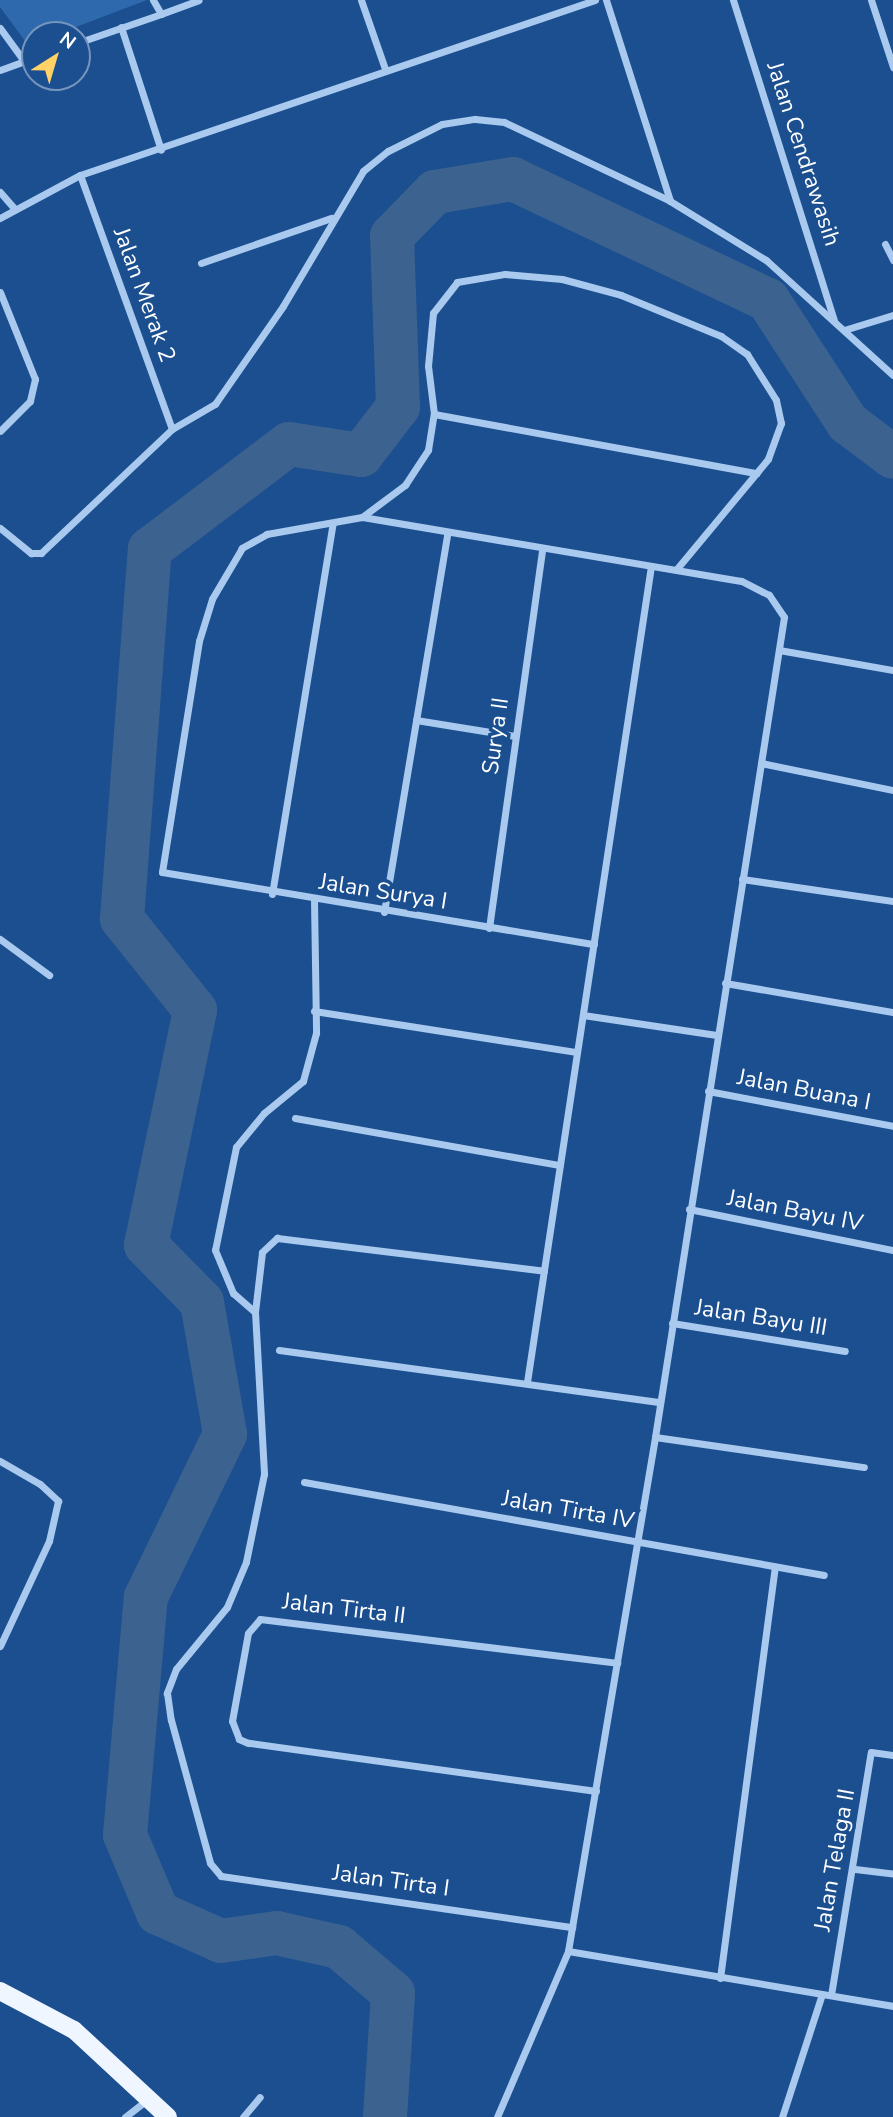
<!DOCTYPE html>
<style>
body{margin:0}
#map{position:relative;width:893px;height:2117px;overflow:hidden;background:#1b4f8f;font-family:"Nunito Sans",sans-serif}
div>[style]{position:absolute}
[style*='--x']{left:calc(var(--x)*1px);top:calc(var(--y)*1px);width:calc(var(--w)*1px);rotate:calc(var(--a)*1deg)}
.green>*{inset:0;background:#2e69ad}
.river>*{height:44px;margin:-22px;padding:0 22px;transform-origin:22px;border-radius:22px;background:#3c6290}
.street>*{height:7px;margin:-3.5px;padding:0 3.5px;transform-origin:3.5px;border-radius:3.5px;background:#a9c9ee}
.primary>*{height:18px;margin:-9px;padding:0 9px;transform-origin:9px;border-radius:9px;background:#f0f6ff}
span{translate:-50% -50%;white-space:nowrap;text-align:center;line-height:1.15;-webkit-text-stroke:7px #1b4f8f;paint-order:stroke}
.street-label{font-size:23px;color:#fff}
.north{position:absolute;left:21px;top:21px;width:70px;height:70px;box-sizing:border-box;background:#1b4f8f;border:2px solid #7695bc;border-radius:50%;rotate:37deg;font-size:19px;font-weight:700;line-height:28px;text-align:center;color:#fff}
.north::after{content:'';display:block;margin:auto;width:24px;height:32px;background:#ffd166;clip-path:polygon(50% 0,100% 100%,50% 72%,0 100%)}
</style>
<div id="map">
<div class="green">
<i style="clip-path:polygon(0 0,147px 0,55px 35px,35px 35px,35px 42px,28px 45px,0 7px)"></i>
</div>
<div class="river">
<i style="--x:385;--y:2117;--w:124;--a:-86.3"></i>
<i style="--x:393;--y:1993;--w:71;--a:-139.6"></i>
<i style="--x:339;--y:1947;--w:64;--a:-167.3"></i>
<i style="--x:277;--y:1933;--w:57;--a:171.9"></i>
<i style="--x:221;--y:1941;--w:69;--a:-156"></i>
<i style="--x:158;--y:1913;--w:85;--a:-112.9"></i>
<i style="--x:125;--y:1835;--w:239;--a:-85"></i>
<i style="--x:146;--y:1597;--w:181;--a:-64.1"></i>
<i style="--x:225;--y:1434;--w:134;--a:-99.9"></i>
<i style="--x:202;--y:1302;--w:80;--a:-134.5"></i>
<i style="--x:146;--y:1245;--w:240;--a:-78.2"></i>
<i style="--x:195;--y:1010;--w:117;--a:-128.7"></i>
<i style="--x:122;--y:919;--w:371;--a:-85.7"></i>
<i style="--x:150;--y:549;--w:174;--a:-37.1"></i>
<i style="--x:289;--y:444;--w:73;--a:8.7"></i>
<i style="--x:361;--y:455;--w:61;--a:-52.4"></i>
<i style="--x:398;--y:407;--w:171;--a:-92"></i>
<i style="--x:392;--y:236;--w:62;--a:-45.7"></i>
<i style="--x:435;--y:192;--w:79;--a:-9.5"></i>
<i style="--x:513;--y:179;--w:282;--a:25.4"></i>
<i style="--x:768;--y:300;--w:147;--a:57"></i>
<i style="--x:848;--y:423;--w:56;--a:37.1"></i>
</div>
<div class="street">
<i style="--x:153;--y:0;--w:16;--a:60"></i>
<i style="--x:161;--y:14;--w:40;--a:-20.2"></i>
<i style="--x:361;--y:0;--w:73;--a:70.8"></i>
<i style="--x:606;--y:0;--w:211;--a:72.3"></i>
<i style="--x:733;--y:0;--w:336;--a:72.5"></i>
<i style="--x:871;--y:0;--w:71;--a:71.8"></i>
<i style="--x:121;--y:27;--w:129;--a:72"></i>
<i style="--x:0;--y:28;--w:41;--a:54"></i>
<i style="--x:77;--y:43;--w:89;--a:-19"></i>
<i style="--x:0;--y:70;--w:37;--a:-20"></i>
<i style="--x:80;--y:175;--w:270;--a:70.1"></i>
<i style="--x:0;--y:192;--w:21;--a:49"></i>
<i style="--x:0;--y:218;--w:91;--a:-28.3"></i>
<i style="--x:80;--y:175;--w:544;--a:-18.77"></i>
<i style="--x:885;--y:244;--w:18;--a:63"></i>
<i style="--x:201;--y:263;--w:138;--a:-19.1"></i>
<i style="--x:0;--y:292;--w:94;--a:68.1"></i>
<i style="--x:35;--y:379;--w:23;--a:103"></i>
<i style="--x:30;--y:401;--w:42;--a:135"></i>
<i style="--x:844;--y:330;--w:51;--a:-17"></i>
<i style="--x:434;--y:414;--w:328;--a:10.4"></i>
<i style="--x:362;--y:517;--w:54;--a:-36.7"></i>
<i style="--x:405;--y:485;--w:42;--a:-56.7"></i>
<i style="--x:428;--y:450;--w:36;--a:-81"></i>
<i style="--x:434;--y:414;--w:48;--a:-97.1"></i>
<i style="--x:428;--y:366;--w:53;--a:-84.6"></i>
<i style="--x:433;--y:313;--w:39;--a:-52"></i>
<i style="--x:457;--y:282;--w:49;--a:-9.5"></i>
<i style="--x:505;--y:274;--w:57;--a:5"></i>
<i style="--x:562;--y:279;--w:61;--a:15.2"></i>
<i style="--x:621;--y:295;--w:108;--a:22.3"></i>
<i style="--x:721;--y:336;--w:32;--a:35"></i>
<i style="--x:747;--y:354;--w:54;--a:57.8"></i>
<i style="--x:776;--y:400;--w:24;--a:78"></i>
<i style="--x:781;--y:423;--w:38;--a:110"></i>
<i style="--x:768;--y:459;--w:144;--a:129.7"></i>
<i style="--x:0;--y:528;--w:40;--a:39"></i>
<i style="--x:31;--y:553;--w:10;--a:0"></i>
<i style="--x:41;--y:553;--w:180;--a:-43.4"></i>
<i style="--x:172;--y:429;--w:50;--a:-30.2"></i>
<i style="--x:215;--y:404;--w:119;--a:-55.2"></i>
<i style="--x:283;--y:306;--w:157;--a:-59.3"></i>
<i style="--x:363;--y:171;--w:32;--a:-39"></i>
<i style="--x:388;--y:151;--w:60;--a:-26.6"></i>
<i style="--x:442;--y:124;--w:33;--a:-9"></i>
<i style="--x:475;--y:119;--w:29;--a:6"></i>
<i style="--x:504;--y:122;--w:184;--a:25.4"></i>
<i style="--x:670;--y:201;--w:113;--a:31.6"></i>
<i style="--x:766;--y:260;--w:171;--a:42.2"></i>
<i style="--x:779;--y:650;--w:116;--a:10"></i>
<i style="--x:416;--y:720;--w:100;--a:9.2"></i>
<i style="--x:761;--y:763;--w:135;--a:11.6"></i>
<i style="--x:742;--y:879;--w:153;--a:8.3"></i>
<i style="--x:272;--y:894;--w:376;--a:-80.7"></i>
<i style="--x:314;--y:900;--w:133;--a:89.1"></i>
<i style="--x:316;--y:1033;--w:50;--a:105.2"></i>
<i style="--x:303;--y:1081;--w:50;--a:140.6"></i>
<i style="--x:264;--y:1113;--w:44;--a:129.5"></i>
<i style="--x:236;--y:1147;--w:105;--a:101.5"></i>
<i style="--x:215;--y:1250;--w:47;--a:67.3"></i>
<i style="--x:233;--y:1293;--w:29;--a:41"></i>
<i style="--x:255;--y:1312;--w:162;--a:86.8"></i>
<i style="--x:264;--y:1474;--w:90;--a:101.6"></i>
<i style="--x:246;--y:1562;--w:49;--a:112.9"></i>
<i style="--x:227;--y:1607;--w:80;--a:129.4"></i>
<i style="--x:176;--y:1669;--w:26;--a:111"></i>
<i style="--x:167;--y:1693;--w:27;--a:82"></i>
<i style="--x:171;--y:1720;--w:148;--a:74.7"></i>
<i style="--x:210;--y:1863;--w:17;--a:50"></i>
<i style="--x:221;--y:1876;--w:355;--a:8.3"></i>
<i style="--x:384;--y:912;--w:383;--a:-80.5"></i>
<i style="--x:489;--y:928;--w:383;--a:-82"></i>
<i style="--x:0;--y:939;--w:61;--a:36.3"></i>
<i style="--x:725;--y:983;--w:170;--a:9.8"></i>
<i style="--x:314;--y:1011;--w:266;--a:8.9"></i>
<i style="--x:583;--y:1015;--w:135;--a:8.5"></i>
<i style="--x:708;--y:1091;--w:188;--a:10.7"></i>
<i style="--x:295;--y:1118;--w:269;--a:10.1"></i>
<i style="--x:689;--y:1209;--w:208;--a:11.4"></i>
<i style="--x:255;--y:1312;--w:60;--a:-83.3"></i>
<i style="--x:262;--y:1252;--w:21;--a:-43"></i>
<i style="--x:277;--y:1238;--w:269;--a:7"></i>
<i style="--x:672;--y:1323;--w:175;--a:9.2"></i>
<i style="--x:279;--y:1350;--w:383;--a:7.8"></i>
<i style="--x:527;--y:1382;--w:825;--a:-81.36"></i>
<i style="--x:655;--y:1437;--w:211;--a:8.2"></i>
<i style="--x:0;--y:1461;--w:46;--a:29.9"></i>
<i style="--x:40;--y:1484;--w:25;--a:43"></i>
<i style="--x:58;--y:1501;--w:41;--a:102.7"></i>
<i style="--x:49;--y:1541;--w:116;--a:115"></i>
<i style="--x:304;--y:1482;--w:528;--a:10.14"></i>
<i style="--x:596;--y:1791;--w:351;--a:-172.1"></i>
<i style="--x:248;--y:1743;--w:10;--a:-156"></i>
<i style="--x:239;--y:1739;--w:19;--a:-111"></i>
<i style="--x:232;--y:1721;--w:89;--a:-79.7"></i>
<i style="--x:248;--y:1633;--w:18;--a:-49"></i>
<i style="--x:260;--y:1619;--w:360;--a:7"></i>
<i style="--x:855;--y:1869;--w:38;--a:7"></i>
<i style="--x:568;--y:1951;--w:330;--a:9.6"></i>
<i style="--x:720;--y:1978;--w:415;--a:-82.4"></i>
<i style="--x:831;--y:1995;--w:246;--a:-80.7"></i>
<i style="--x:871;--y:1752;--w:22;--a:8"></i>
<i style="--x:125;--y:2117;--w:28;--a:-38"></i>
<i style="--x:243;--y:2117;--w:26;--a:-50"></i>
<i style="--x:497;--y:2117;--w:181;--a:-66.8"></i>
<i style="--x:568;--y:1951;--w:521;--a:-80.39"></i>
<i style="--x:655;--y:1437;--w:830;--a:-81.06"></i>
<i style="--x:784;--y:617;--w:27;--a:-124"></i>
<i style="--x:769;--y:595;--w:31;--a:-153"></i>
<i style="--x:741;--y:581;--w:384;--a:-170.4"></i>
<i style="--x:362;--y:517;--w:97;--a:169.9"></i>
<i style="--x:267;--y:534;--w:29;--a:151"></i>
<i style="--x:242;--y:548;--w:59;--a:120.5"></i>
<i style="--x:212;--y:599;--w:44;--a:107.2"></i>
<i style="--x:199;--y:641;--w:234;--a:99.1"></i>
<i style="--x:162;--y:872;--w:438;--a:9.5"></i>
<i style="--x:782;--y:2117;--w:129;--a:-72"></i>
</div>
<div class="primary">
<i style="--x:0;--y:1991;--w:84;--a:27.8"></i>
<i style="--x:74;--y:2030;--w:128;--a:42.8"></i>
</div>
<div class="street-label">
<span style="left:803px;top:154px;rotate:72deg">Jalan Cendrawasih</span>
<span style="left:144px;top:295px;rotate:70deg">Jalan Merak 2</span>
<span style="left:496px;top:736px;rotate:-82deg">Surya II</span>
<span style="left:383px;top:892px;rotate:9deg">Jalan Surya I</span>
<span style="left:804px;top:1090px;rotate:11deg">Jalan Buana I</span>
<span style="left:795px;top:1211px;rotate:11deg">Jalan Bayu IV</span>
<span style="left:761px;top:1318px;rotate:9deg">Jalan Bayu III</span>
<span style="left:568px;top:1510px;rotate:10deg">Jalan Tirta IV</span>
<span style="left:344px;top:1609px;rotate:7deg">Jalan Tirta II</span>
<span style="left:835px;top:1860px;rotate:-80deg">Jalan Telaga II</span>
<span style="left:391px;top:1881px;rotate:8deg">Jalan Tirta I</span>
</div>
<div class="north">N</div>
</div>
